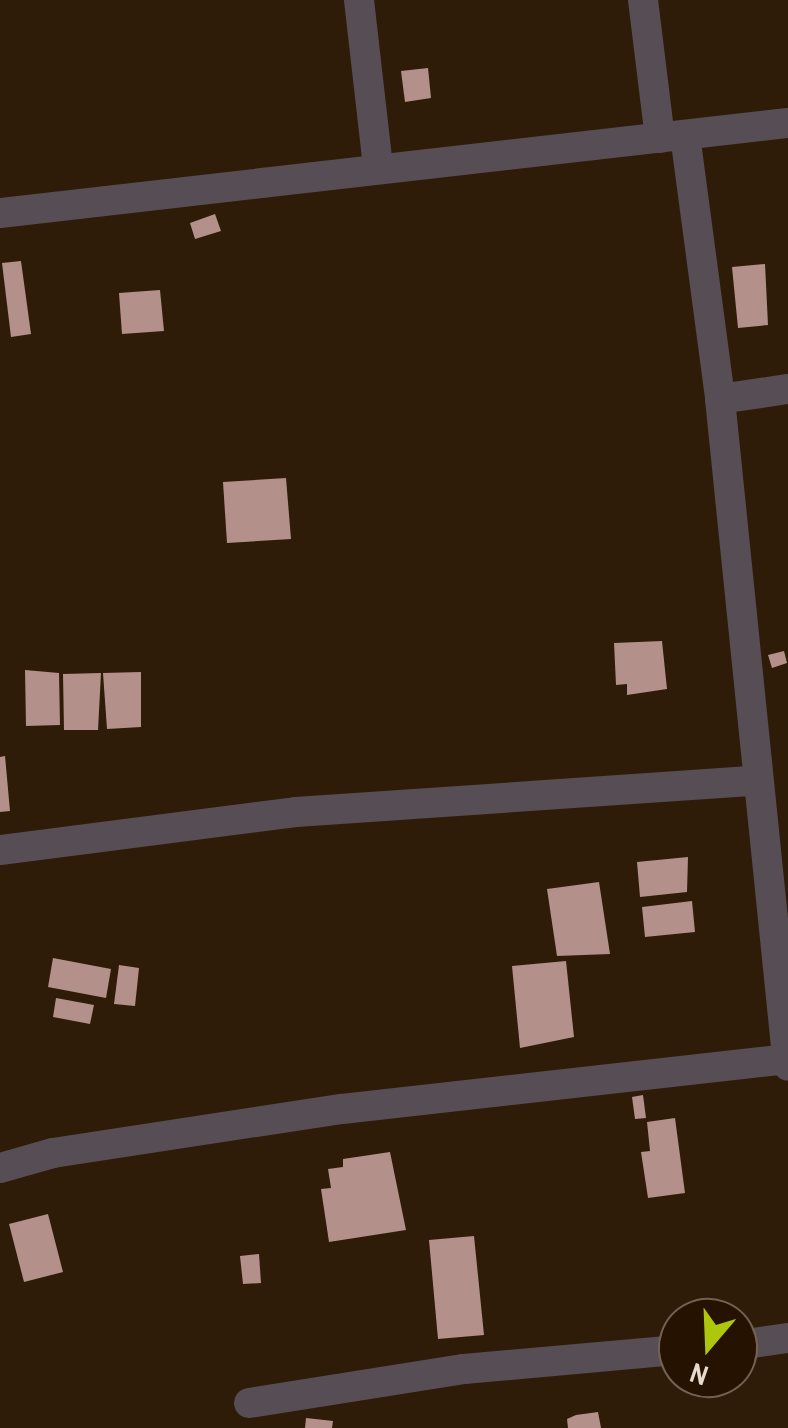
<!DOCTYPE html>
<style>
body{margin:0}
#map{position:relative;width:788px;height:1428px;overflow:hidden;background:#2f1c08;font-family:"Archivo Narrow",sans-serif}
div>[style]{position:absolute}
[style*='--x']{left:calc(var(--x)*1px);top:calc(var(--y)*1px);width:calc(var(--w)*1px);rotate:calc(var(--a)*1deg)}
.building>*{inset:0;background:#b39089}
.minor>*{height:30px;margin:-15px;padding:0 15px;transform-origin:15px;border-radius:15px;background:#574d55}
span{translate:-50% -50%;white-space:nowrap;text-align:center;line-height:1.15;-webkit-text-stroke:10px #251201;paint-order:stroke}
.north{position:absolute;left:658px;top:1298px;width:100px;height:100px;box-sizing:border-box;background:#251201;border:2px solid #736253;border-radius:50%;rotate:199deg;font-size:28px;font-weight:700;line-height:40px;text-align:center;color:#e7dace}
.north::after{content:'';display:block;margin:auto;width:35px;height:45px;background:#aec60b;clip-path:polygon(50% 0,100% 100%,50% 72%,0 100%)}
</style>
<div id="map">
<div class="building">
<i style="clip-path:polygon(428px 68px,431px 98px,405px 102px,401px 71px)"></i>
<i style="clip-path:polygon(215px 214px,221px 231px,195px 239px,190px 223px)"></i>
<i style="clip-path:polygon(21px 261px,31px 334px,11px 337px,2px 263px)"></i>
<i style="clip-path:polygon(765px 264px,768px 325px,738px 328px,732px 267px)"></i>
<i style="clip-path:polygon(160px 290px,164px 331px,122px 334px,119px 293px)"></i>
<i style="clip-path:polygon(286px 478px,291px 539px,227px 543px,223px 482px)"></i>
<i style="clip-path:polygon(662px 641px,667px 689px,627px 695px,627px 684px,616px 685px,614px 643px)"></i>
<i style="clip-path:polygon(784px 651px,787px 663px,772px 668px,768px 655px)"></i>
<i style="clip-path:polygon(25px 670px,59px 673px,60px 725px,26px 726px)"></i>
<i style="clip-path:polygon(141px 672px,141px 727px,107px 729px,103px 673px)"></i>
<i style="clip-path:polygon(101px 673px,98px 730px,64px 730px,63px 674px)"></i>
<i style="clip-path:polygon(5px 756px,10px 811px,0 812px,0 757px)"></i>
<i style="clip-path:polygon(688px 857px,687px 892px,640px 897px,637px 862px)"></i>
<i style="clip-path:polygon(599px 882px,610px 954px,557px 956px,547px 889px)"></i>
<i style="clip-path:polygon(692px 901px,695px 932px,645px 937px,642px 907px)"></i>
<i style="clip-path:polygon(53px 958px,111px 969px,106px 998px,48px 987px)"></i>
<i style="clip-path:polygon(566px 961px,574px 1037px,520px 1048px,512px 966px)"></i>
<i style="clip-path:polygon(119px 965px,139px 968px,135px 1006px,114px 1004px)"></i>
<i style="clip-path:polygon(56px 998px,94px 1005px,90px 1024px,53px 1017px)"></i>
<i style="clip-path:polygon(643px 1095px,646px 1118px,635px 1119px,632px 1097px)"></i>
<i style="clip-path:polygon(675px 1118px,685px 1193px,648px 1198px,641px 1152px,650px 1151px,647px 1122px)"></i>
<i style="clip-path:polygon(390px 1152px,406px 1230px,329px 1242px,321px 1189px,331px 1188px,328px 1169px,343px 1167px,343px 1159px)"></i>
<i style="clip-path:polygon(48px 1214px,63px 1272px,24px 1282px,9px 1224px)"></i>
<i style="clip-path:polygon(474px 1236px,484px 1335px,438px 1339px,429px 1240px)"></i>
<i style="clip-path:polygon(259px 1254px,261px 1283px,243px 1284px,240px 1256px)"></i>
<i style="clip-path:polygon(598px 1412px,601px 1428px,568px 1428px,567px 1419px,576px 1415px)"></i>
<i style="clip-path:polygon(306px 1418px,333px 1421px,332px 1428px,305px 1428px)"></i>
</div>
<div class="minor">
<i style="--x:359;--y:0;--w:168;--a:83.5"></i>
<i style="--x:643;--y:0;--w:139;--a:83"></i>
<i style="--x:685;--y:135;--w:266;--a:82.4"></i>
<i style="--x:720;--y:399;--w:670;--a:84.18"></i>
<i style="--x:0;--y:213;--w:793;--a:-6.52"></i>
<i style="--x:720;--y:399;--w:69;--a:-8.4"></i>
<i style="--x:0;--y:850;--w:298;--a:-7.3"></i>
<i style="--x:296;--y:812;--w:459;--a:-3.9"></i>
<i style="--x:0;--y:1168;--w:55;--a:-15.8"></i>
<i style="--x:53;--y:1153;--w:292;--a:-8.7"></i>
<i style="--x:342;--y:1109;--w:446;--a:-6.4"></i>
<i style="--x:738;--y:1345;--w:50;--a:-8"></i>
<i style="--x:249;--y:1403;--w:218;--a:-9"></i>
<i style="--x:464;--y:1369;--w:215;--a:-5.1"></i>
</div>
<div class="north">N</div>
</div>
